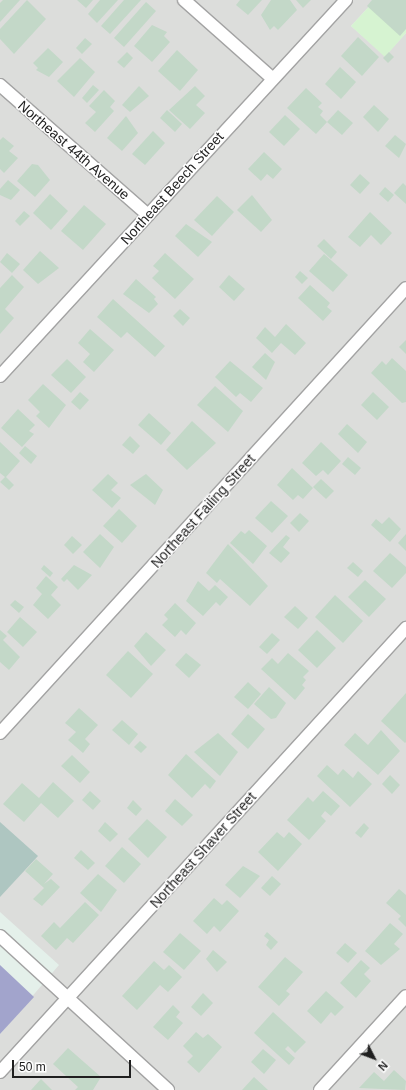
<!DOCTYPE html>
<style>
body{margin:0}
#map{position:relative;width:406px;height:1090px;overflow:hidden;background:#e4f0ea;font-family:Arial,sans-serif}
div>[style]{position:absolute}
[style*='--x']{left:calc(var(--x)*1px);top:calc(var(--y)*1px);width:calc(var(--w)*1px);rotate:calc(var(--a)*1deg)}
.residential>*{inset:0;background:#dcdddb}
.commercial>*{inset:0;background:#d6f3d1}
.construction>*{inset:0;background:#aec6c1}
.cemetery>*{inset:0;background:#a2a4cc}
.building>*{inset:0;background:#c3d8c8}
.roads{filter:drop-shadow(1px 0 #a3a3a3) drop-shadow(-1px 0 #a3a3a3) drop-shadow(0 1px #a3a3a3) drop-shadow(0 -1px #a3a3a3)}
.street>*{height:12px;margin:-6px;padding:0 6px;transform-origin:6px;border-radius:6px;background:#fff}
span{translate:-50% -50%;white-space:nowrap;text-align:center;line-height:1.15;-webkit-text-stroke:3px #fff;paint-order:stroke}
.street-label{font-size:14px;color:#1f1f1f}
.north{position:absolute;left:354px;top:1038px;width:40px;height:40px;-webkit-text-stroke:3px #fff;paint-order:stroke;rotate:132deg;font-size:11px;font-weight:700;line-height:16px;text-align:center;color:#1f1f1f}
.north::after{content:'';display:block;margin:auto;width:14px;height:18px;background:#1f1f1f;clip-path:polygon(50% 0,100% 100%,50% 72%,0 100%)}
.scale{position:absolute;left:12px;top:1060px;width:119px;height:18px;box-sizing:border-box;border:2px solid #1f1f1f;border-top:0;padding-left:5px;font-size:12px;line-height:14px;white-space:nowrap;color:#1f1f1f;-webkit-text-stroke:3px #fff;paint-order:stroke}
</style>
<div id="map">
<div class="residential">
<i style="clip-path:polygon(0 0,375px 0,351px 26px,385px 56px,406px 33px,406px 1090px,0 1090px,0 1034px,59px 965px,0 912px)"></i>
</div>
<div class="commercial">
<i style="clip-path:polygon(375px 0,406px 0,406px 33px,385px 57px,351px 26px)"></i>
</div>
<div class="construction">
<i style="clip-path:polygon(0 822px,38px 856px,0 897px)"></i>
</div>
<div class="cemetery">
<i style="clip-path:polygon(0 965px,34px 997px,0 1034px)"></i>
</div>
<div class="building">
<i style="clip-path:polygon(3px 0,20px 0,0 22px,0 3px)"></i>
<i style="clip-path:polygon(27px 0,46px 19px,14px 54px,0 39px,0 29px)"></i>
<i style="clip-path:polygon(77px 0,93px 0,86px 8px)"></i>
<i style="clip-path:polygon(100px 0,118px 0,97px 23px,88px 14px)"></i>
<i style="clip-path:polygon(124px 0,141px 0,110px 34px,101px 26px)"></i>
<i style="clip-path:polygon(240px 0,262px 0,248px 15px,236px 5px)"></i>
<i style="clip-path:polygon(271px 0,290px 0,297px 10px,278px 30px,274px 26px,270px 30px,261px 15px)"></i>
<i style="clip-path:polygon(296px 0,311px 0,303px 8px)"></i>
<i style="clip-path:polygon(372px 0,406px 0,406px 29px,400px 36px,367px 6px)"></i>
<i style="clip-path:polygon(146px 2px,156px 11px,124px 47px,114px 38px)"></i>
<i style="clip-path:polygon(152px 25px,167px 32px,164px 36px,170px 42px,152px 62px,134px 46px)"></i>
<i style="clip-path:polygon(358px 37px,379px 57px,362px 76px,341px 56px)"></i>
<i style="clip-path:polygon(85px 38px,92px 44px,82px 54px,76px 48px)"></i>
<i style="clip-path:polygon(48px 48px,63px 62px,49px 77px,36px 70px,38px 68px,33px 63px)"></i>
<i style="clip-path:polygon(177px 50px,198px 70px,180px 91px,158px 71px)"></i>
<i style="clip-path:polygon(127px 52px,133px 58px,124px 68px,117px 62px)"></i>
<i style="clip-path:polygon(389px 52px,394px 57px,388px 63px,383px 58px)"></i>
<i style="clip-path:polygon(80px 58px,95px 72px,74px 97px,57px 81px)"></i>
<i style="clip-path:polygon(340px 67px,356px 82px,341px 99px,325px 84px)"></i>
<i style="clip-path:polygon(93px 85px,99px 90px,87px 103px,82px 98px)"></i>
<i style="clip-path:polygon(139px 86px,149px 96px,130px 112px,122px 105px)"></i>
<i style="clip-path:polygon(195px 86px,205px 96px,196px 105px,205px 113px,190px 129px,169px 110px)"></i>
<i style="clip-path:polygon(306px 88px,322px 103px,318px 107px,323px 111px,320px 115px,327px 122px,316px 134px,287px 108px)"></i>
<i style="clip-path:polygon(104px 90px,115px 101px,110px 107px,114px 111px,95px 132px,85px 123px,96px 112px,89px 106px)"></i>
<i style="clip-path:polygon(374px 105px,389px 119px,378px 132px,363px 117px)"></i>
<i style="clip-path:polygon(167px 110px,182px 124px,175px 132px,160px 118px)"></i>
<i style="clip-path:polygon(338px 110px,353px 123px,342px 135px,327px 122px)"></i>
<i style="clip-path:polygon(285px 115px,300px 129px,284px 146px,269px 132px)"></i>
<i style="clip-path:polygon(126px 116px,138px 133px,122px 151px,107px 138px)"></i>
<i style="clip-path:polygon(153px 131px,165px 143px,145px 165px,132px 154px)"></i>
<i style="clip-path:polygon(395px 135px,406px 144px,399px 158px,385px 146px)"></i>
<i style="clip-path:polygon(3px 137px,14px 146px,9px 151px,18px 158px,4px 173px,0 169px,0 140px)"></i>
<i style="clip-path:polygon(264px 152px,282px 169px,273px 179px,267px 174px,261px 181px,248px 169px)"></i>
<i style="clip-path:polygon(32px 164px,38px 165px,50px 180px,35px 197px,17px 181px)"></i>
<i style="clip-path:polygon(360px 174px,370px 183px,360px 194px,350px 185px)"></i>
<i style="clip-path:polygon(8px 180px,20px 190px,11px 200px,0 195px,0 189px)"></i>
<i style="clip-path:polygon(403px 183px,406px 186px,406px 204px,394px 193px)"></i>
<i style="clip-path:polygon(385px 187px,394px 195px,388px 202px,379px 194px)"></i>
<i style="clip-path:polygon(50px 194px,68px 211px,51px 230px,33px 213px)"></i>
<i style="clip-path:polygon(252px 195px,272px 220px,261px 232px,237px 210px)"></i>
<i style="clip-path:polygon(217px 196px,234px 212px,212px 236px,194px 220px)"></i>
<i style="clip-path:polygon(84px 205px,106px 224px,83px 250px,61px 231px)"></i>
<i style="clip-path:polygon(24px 211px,30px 216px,20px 226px,15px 221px)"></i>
<i style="clip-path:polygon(370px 212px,392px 233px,381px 245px,371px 235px,360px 247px,348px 237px)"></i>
<i style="clip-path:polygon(186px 224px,212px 242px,198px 257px,175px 236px)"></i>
<i style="clip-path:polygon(324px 239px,337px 252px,331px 259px,317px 246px)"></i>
<i style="clip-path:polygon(40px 251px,59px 268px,38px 284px,23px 270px)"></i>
<i style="clip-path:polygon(7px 253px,20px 264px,12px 273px,0 262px)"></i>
<i style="clip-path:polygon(165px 253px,194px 279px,175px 299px,152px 278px,159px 271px,153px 266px)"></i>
<i style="clip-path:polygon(324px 254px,348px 275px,333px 292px,309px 271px)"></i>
<i style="clip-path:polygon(300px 271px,308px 278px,302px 284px,295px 277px)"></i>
<i style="clip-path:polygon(12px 275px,24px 287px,5px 309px,14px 318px,0 334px,0 288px)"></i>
<i style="clip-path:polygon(229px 275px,245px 289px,234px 301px,219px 287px)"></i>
<i style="clip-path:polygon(136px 279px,156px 297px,154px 299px,158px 304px,149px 313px,123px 294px)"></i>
<i style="clip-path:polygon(310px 285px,330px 303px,327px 307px,332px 311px,323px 321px,298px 298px)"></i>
<i style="clip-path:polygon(113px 299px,165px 346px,155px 357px,127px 332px,121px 338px,97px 317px)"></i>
<i style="clip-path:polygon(180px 309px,190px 318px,183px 326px,173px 316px)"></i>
<i style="clip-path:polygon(286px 324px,306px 343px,295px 355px,281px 343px,272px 353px,256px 338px,265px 327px,275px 337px)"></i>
<i style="clip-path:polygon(90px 329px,114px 350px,94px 372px,83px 362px,90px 354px,78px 343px)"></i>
<i style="clip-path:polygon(406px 340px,406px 354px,399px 347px)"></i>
<i style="clip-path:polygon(265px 353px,275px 362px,266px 380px,252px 367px)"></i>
<i style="clip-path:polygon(392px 358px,406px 371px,406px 402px,402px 403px,371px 373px,382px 361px,386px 365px)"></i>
<i style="clip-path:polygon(67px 359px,86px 377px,71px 393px,51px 375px)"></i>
<i style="clip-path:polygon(230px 361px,263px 388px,251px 402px,240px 393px,236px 397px,215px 377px)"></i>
<i style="clip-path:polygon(43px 384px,66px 405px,49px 428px,36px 416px,40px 412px,28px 400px)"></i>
<i style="clip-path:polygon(215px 386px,243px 411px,228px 432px,197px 405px)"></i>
<i style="clip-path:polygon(80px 392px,89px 400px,80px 410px,71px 402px)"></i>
<i style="clip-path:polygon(373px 392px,389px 407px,377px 420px,361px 405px)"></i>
<i style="clip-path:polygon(18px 409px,35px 425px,29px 431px,34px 434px,22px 447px,1px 428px)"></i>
<i style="clip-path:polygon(149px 413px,171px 433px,161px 445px,138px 425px)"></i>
<i style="clip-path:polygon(192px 421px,216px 443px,187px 470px,166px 450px)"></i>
<i style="clip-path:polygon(347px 424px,367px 442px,358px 453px,338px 434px)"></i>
<i style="clip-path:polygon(130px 436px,140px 446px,133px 454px,122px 445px)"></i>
<i style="clip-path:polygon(0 442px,20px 461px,6px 477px,14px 485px,9px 490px,0 482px,5px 477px,0 473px)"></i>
<i style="clip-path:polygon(321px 442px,341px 461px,328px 475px,323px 470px,316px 476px,302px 463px)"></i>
<i style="clip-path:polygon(25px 446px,37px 456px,31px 464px,19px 453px)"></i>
<i style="clip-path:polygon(348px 457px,361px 468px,355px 475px,342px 464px)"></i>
<i style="clip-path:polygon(292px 468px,313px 488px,303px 499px,298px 495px,293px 500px,277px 485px)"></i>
<i style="clip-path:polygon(108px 474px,118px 483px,111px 490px,121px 498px,112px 508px,92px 490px)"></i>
<i style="clip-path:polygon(146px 474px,163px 490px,155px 505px,130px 485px)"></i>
<i style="clip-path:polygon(321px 479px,334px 491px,326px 499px,313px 487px)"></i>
<i style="clip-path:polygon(271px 501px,288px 516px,272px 533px,255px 518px)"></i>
<i style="clip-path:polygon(119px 509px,137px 526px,122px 543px,103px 526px)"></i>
<i style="clip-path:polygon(300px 513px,309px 521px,299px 532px,290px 523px)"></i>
<i style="clip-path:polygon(389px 517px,401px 529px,390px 542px,371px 525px,376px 519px,382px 524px)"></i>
<i style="clip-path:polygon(249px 530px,267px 546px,253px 564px,230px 543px,241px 531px,245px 534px)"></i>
<i style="clip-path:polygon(100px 534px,114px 547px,100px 568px,83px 552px)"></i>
<i style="clip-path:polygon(406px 534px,406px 551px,398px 543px)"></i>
<i style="clip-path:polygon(286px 535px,290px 538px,283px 547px,290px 553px,281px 563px,269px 553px)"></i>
<i style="clip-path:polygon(72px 536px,82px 545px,73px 554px,64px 545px)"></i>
<i style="clip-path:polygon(228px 544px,268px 586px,250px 606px,220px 579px,217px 583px,206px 573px)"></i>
<i style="clip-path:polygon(390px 553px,406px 567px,406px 573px,392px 588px,373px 571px)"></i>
<i style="clip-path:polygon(353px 562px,363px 571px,358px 577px,347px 568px)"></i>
<i style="clip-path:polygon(44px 565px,53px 573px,50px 577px,41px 569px)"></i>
<i style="clip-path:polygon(74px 565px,92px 575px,78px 590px,67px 579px,64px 582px,61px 579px)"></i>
<i style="clip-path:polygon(46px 576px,58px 587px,51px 595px,61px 605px,48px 619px,33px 605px,42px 594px,36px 588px)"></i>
<i style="clip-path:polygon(365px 580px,386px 599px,369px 617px,348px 597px)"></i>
<i style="clip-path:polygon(198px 581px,209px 591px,215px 585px,228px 597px,220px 606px,216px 602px,203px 616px,186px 601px)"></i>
<i style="clip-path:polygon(335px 595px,363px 621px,343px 643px,315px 617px)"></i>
<i style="clip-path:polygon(15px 600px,24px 607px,19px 613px,10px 605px)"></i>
<i style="clip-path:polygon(175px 603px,196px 623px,186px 635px,181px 630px,175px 637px,162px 625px,168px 619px,164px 615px)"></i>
<i style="clip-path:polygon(295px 606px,308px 618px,298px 629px,284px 617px)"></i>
<i style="clip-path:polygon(20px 617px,37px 632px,23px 647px,7px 632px)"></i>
<i style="clip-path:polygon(0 630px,7px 636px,3px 640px,20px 657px,9px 670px,0 662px)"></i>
<i style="clip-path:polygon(317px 630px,336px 648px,317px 668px,298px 650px)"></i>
<i style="clip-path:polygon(146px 632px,166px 650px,151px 666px,134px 646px)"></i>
<i style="clip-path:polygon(272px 633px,280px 640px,267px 654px,259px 647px)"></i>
<i style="clip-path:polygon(128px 651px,153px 674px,131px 698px,106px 675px)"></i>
<i style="clip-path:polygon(186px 653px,201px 665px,189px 678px,175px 665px)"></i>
<i style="clip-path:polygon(288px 653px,309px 671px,303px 677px,306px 680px,302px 685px,305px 688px,295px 700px,261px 669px,272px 658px,278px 664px)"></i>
<i style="clip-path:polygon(248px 682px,261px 694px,248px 709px,234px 697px)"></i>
<i style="clip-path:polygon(269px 687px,286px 703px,276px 718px,271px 719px,254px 704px)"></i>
<i style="clip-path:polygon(406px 693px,406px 742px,405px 743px,381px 721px)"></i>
<i style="clip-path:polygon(79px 708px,98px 725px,85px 739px,90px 744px,83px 753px,68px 740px,76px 732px,65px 723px)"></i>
<i style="clip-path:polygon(248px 714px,265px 729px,248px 749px,231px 734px)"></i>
<i style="clip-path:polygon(122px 720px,138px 734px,129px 745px,112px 730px)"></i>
<i style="clip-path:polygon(381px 730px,400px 751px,378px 775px,344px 745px,355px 733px,368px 745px)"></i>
<i style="clip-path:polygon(218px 733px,238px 752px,220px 776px,194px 752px)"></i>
<i style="clip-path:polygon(140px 741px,147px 747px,141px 753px,134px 747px)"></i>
<i style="clip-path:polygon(186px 754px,216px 781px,210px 789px,205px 784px,192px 798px,168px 775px)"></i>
<i style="clip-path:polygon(72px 755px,90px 772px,80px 783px,61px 766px)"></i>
<i style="clip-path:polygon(327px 765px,338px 775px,343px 769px,353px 778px,358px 771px,372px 784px,350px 807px,317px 776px)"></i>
<i style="clip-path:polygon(390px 775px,400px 785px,392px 794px,382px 784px)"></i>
<i style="clip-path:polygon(53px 782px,74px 801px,58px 818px,41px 803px,24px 822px,3px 804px,22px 783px,39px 798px)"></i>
<i style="clip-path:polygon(90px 791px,101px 801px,93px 810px,82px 800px)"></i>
<i style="clip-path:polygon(323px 791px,340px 806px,331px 816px,325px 811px,321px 816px,326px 821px,309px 840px,287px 820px,308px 797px,313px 802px)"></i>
<i style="clip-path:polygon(175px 799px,193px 815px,182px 826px,165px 811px)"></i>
<i style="clip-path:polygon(133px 800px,142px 809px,136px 816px,127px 808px)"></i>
<i style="clip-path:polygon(147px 819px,167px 837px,148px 858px,128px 839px)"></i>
<i style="clip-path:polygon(105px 822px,118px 834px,110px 842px,98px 831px)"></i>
<i style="clip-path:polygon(364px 823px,369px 828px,361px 838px,355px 833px)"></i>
<i style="clip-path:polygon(277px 832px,284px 838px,289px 832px,302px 844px,278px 871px,258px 852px)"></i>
<i style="clip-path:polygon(122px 847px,141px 864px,124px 883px,105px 866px)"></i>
<i style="clip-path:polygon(81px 850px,95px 863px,88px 870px,74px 858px)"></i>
<i style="clip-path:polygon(36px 859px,53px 874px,44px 884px,51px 879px,60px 887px,42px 906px,33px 899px,44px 888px,25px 871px)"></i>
<i style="clip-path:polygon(243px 866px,260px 876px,240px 898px,225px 885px)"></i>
<i style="clip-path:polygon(98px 874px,117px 890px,101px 912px,80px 893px)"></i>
<i style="clip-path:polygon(272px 876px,281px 884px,270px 896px,261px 888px)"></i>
<i style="clip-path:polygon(399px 889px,406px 895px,406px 927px,398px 919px,401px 916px,386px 903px)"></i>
<i style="clip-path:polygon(214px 898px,222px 905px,227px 900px,239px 911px,220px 932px,214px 926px,207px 934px,193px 921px)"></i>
<i style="clip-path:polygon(85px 902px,99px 915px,73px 943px,67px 938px,56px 950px,41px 936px,54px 922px,60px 928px)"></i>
<i style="clip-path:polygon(390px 923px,403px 934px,394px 944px,400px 949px,381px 965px,365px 951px)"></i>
<i style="clip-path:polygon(267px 932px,278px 942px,271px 950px,266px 945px,269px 940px,264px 936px)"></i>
<i style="clip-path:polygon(180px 933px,201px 951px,184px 970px,163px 952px)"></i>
<i style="clip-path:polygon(345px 943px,357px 953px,348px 963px,336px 953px)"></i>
<i style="clip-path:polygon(213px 950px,227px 962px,217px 972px,206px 959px)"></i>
<i style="clip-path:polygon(285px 957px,303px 972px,286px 991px,290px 994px,279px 1006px,258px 987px)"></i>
<i style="clip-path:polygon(361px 960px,370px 968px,364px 974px,371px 981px,356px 998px,340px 983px)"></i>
<i style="clip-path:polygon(154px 961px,164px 970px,169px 965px,182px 977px,168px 992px,160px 985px,137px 1010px,122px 996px)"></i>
<i style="clip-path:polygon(326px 991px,344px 1007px,335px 1016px,331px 1012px,321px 1024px,307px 1011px)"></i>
<i style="clip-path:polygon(203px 993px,213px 1003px,201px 1016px,191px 1007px)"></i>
<i style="clip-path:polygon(173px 1005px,180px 1012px,176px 1017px,183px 1023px,168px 1040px,153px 1027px)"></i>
<i style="clip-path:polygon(273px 1012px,306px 1042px,295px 1053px,288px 1046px,285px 1049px,295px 1058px,289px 1065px,254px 1033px)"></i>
<i style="clip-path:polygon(196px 1032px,203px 1038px,208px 1034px,222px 1047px,199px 1073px,187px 1062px,193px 1056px,183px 1046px)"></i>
<i style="clip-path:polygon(68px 1048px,101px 1077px,93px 1090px,75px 1090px,78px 1087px,53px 1064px)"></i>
<i style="clip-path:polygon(263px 1049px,276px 1060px,264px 1074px,251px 1062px)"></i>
<i style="clip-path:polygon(394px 1070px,406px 1081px,405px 1090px,359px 1088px,374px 1072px,384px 1081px)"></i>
<i style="clip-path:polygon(254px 1077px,268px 1090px,242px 1090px)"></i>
<i style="clip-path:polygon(41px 1079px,52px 1090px,31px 1090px)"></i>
</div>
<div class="roads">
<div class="street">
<i style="--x:184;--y:0;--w:118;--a:41.6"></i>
<i style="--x:0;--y:85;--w:197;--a:41.3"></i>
<i style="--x:0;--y:376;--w:511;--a:-47.38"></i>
<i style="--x:0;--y:733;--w:602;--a:-47.62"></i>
<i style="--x:0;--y:936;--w:228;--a:42.5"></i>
<i style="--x:0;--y:1072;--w:602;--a:-47.56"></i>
<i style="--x:320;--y:1090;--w:127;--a:-47.5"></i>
</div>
</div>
<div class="street-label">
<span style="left:74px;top:150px;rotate:41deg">Northeast 44th Avenue</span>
<span style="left:172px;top:188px;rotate:-48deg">Northeast Beech Street</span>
<span style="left:203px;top:511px;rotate:-48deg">Northeast Failing Street</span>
<span style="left:203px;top:850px;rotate:-48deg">Northeast Shaver Street</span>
</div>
<div class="north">N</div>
<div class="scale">50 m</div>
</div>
